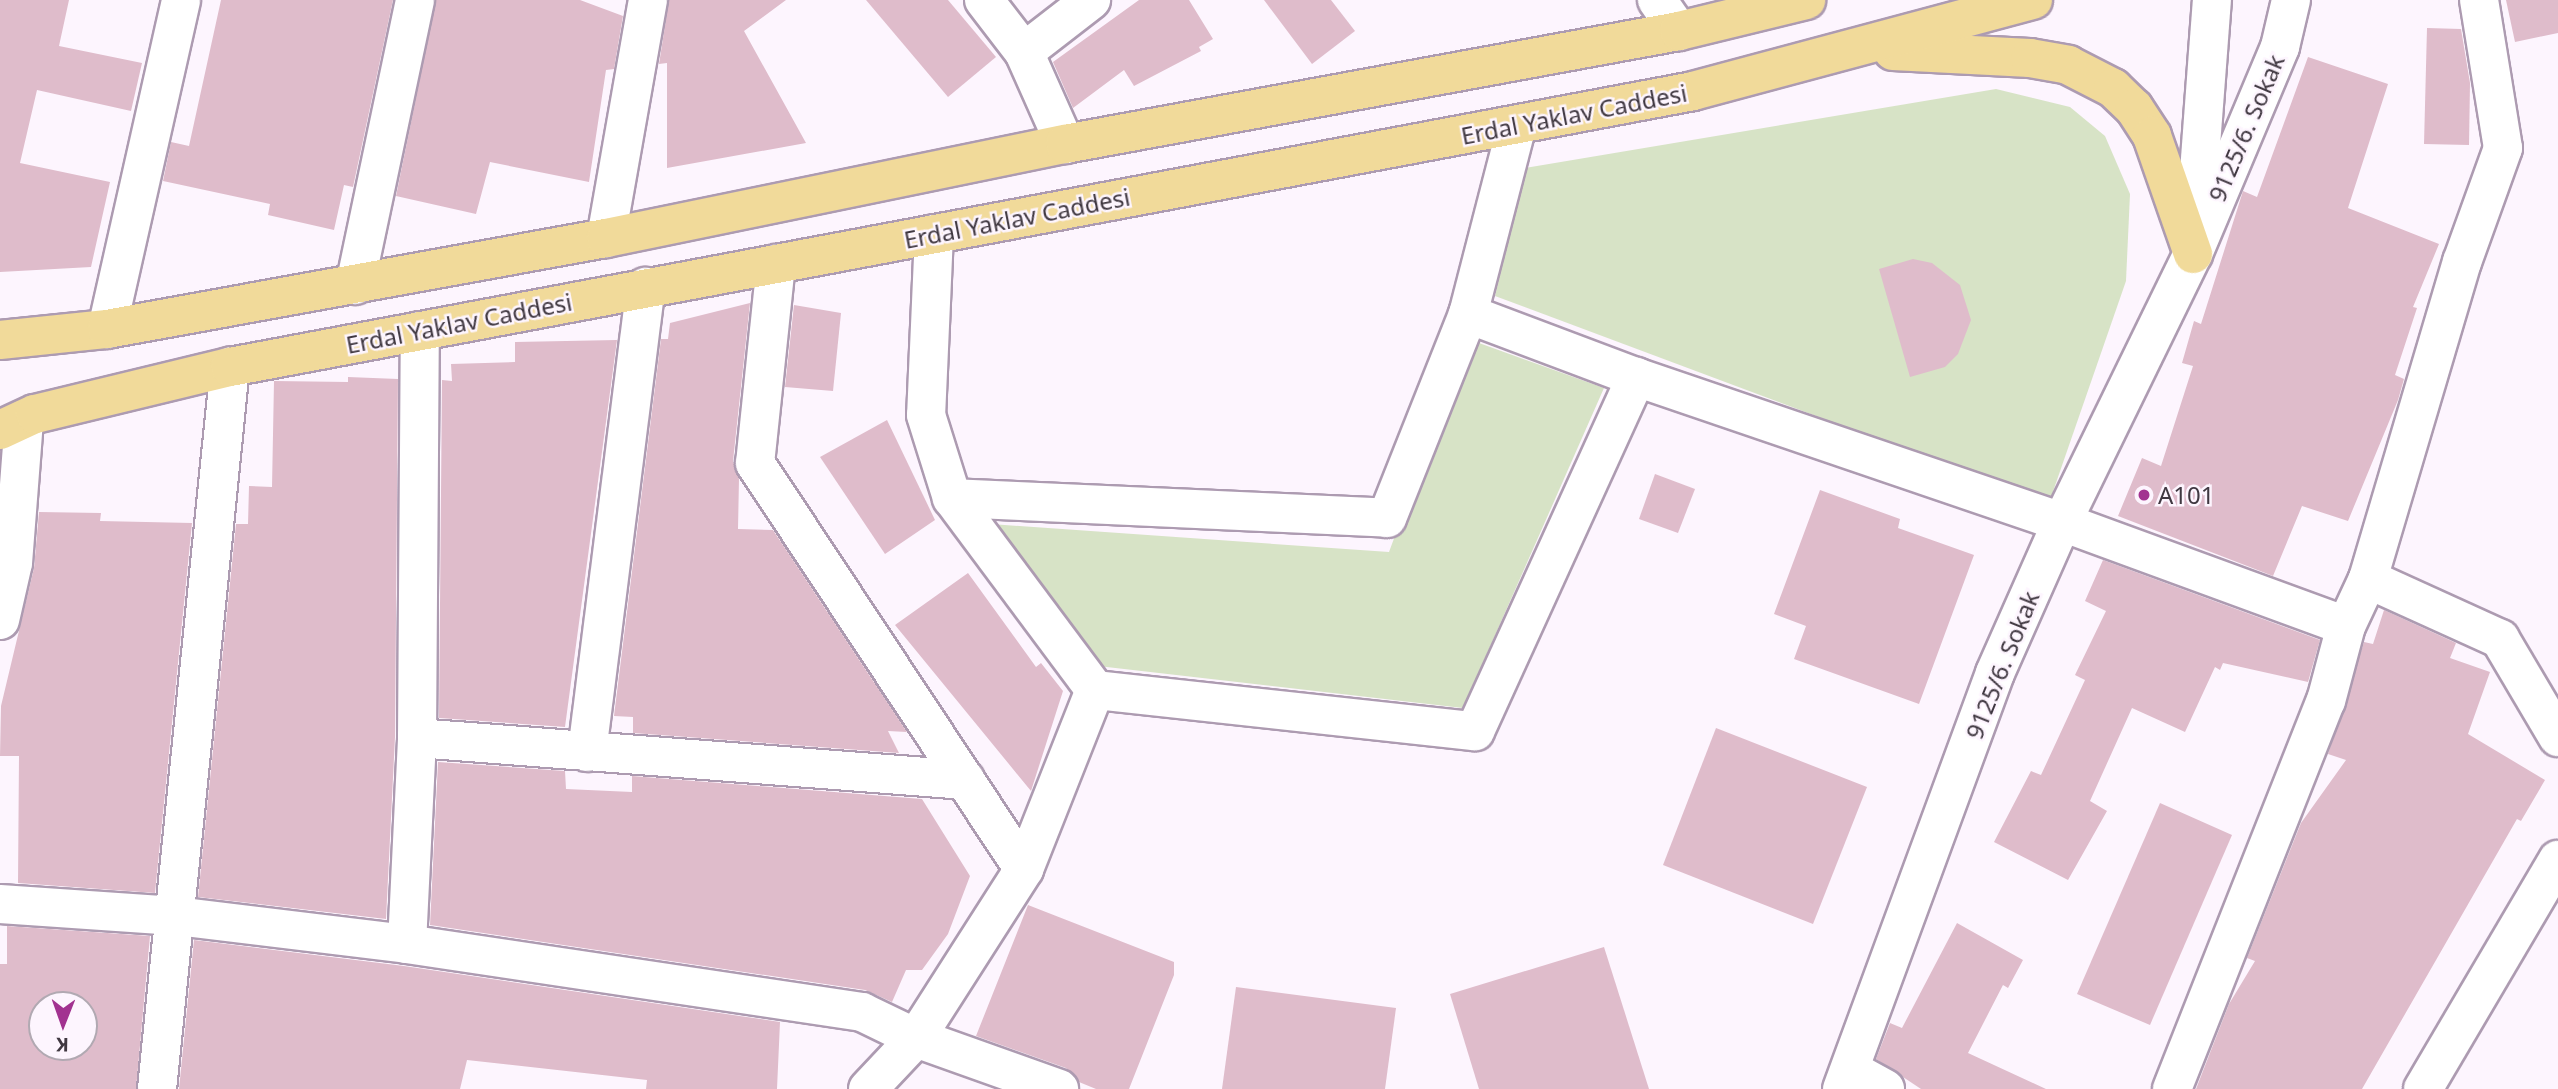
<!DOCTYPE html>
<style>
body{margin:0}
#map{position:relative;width:2558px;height:1089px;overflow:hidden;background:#fdf5fe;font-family:"Noto Sans",sans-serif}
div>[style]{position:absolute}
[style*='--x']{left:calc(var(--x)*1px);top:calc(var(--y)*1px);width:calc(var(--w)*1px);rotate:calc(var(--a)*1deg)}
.green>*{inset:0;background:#d7e3c6}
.building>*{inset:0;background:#dfbccb}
.roads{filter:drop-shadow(2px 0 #ad9bb1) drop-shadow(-2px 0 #ad9bb1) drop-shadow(0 2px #ad9bb1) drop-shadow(0 -2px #ad9bb1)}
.street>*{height:38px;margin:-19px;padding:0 19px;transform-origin:19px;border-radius:19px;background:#fff}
.secondary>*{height:38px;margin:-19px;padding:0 19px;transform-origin:19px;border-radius:19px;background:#fff}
.primary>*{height:38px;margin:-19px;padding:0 19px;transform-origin:19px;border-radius:19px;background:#f1da9a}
.dots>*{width:19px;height:19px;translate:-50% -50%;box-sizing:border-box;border:4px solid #fdf5fe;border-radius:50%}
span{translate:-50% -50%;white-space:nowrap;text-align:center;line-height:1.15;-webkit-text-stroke:5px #fdf5fe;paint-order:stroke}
.street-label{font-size:24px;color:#403841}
.poi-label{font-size:24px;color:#403841}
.left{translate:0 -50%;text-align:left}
.north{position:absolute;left:28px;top:991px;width:70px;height:70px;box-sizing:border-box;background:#fdf5fe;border:2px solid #b1a9b2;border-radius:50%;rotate:181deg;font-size:19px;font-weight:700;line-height:28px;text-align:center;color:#403841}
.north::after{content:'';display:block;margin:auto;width:24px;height:32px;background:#a23290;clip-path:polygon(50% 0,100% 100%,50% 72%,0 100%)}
</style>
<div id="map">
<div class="green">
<i style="clip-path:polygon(1996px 89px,2070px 107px,2105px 136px,2130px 194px,2126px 281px,2049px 503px,1495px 296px,1525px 168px)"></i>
<i style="clip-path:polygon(1468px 339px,1604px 388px,1463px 708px,1098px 666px,991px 524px,1389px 552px)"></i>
</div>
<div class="building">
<i style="clip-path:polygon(0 0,69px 0,59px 46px,142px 63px,131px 111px,37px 90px,20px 163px,110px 182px,91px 267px,0 272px)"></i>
<i style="clip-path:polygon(221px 0,393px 0,353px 187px,344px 185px,334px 230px,268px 215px,270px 204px,163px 181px,171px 142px,189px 146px)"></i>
<i style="clip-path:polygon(436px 0,580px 0,623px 16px,614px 69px,606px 70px,589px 182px,490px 162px,476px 214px,396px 196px)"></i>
<i style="clip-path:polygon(669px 0,786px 0,744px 31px,806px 143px,667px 168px,667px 63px,659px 64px)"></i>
<i style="clip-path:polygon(866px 0,948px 0,996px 57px,948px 97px)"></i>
<i style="clip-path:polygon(1139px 0,1189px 0,1213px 39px,1199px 47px,1201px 51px,1134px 86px,1124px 70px,1073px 108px,1053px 62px)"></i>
<i style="clip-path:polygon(1264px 0,1331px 0,1355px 31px,1312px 64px)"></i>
<i style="clip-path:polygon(2506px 0,2558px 0,2558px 33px,2515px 42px)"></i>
<i style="clip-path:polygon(2427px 28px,2461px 29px,2470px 83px,2469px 145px,2424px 144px)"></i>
<i style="clip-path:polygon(2308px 57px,2388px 84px,2348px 208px,2439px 244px,2413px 307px,2417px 308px,2395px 375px,2404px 379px,2398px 400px,2348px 521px,2302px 506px,2273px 576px,2118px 516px,2142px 458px,2161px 466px,2193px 366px,2182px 363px,2194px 321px,2201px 324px,2243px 191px,2257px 197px)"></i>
<i style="clip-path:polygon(1913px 259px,1932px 263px,1960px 285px,1971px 320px,1958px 354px,1945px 367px,1910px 377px,1879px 269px)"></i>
<i style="clip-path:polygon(750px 303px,733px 461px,739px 479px,738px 529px,773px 530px,907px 732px,888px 731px,899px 753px,633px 733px,633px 717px,614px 716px,661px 339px,668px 339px,670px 323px)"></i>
<i style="clip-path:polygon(794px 305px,841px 313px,833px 391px,785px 387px)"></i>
<i style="clip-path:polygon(617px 340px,565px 727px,439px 718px,442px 380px,452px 381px,451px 364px,515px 362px,515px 342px)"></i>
<i style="clip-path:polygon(348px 377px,398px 379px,395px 737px,386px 919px,198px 897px,236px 524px,248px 524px,249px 486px,272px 487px,274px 381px,348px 382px)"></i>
<i style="clip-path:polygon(887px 420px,935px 520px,885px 554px,820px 457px)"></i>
<i style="clip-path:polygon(1655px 474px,1695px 489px,1678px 533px,1639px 519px)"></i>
<i style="clip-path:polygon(1820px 490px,1900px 519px,1898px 528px,1974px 555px,1919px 704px,1794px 659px,1806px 626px,1774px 614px)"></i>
<i style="clip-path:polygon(39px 512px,101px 513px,100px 521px,192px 523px,155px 893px,18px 883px,19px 756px,0 756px,1px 706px,34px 568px)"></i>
<i style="clip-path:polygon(2103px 560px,2320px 640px,2308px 682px,2223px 663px,2220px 670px,2215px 667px,2185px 732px,2132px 708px,2090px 801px,2107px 811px,2068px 880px,1994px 842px,2031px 771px,2041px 775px,2085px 680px,2075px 675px,2106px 611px,2085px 601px)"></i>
<i style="clip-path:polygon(968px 573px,1036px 667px,1041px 663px,1063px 691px,1031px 791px,895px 625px)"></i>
<i style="clip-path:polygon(2384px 610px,2456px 643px,2450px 658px,2490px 672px,2468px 734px,2545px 780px,2521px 821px,2517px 819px,2362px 1089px,2196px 1089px,2229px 1004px,2255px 961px,2247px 958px,2301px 823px,2346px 760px,2328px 754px,2364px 642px,2373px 644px)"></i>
<i style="clip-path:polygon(1716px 728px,1867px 787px,1813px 924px,1663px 865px)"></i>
<i style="clip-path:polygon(438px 762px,565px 771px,566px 789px,632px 792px,632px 776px,922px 799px,970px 876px,948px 934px,922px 970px,906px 970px,892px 1002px,865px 990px,430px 925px)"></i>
<i style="clip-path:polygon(2160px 803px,2232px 835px,2150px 1025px,2077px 994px)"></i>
<i style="clip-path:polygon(1028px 905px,1174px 962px,1174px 975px,1129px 1089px,1096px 1089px,1079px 1082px,1066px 1068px,976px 1036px)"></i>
<i style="clip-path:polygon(1957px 923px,2023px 960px,2008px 988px,2003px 985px,1968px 1053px,2046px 1089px,1921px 1089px,1876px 1059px,1890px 1023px,1902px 1028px)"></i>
<i style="clip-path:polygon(evenodd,7px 926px,150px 936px,136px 1089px,0 1089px,0 964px,7px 964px,7px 926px,42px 1005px,84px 1005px,84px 1047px,42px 1047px,42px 1005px)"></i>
<i style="clip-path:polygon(194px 940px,404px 966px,780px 1022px,777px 1089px,646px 1089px,647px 1080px,467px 1060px,460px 1089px,179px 1089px)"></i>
<i style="clip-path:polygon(1604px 947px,1649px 1089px,1479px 1089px,1450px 994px)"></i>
<i style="clip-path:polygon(1236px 987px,1396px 1008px,1385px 1089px,1222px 1089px)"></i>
</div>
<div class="roads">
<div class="street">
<i style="--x:984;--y:0;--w:66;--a:52.4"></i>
<i style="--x:1024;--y:52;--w:101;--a:66"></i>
<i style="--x:1657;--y:0;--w:38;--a:55"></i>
<i style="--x:1024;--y:52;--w:85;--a:-37.8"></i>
<i style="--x:1517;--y:125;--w:195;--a:104.5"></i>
<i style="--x:1468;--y:314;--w:179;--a:20.6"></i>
<i style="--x:934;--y:234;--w:181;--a:92.5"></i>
<i style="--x:926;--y:415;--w:87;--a:72.6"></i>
<i style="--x:952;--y:498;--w:239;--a:53.3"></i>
<i style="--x:606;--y:238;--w:242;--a:-80"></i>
<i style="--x:776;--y:264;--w:200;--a:96"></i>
<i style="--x:755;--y:463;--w:487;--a:56.5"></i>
<i style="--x:355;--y:285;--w:291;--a:-78.1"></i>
<i style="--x:107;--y:329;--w:337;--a:-77.3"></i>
<i style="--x:952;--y:498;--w:435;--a:2.6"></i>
<i style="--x:1387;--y:518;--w:219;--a:-68.3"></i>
<i style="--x:2368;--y:579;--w:145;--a:24.4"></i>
<i style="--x:2500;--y:639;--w:114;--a:59.4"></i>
<i style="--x:0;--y:620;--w:58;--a:-77.2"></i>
<i style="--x:13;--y:563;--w:144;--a:-85.6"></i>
<i style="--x:417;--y:738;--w:550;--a:4.38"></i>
<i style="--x:587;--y:752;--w:469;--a:-82.8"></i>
<i style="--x:0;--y:904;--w:176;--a:3.9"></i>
<i style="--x:176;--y:916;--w:233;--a:6.9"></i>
<i style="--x:407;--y:944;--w:460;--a:8.5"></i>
<i style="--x:862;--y:1012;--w:60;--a:25.7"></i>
<i style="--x:916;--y:1038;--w:152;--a:19.6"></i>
<i style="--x:407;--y:944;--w:206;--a:-87.2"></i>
<i style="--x:417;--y:738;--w:407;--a:-89.6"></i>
<i style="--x:1851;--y:1070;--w:39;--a:29"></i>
<i style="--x:157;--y:1089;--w:726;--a:-84.23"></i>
<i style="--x:868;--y:1089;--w:70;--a:-46.7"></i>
<i style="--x:916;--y:1038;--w:201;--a:-57.4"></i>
<i style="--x:1024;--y:869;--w:193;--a:-68.4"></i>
<i style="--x:1095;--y:690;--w:382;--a:6.2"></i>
<i style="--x:1475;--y:731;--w:389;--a:-65.5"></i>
<i style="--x:1636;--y:377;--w:450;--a:18.8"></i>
<i style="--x:2062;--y:522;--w:302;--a:20.1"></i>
<i style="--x:2172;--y:1089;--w:417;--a:-68.4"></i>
<i style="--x:2326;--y:701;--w:78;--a:-75.1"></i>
<i style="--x:2346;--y:626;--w:52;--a:-64.9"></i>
<i style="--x:2368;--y:579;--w:331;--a:-73.5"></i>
<i style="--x:2462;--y:262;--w:121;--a:-70.2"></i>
<i style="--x:2503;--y:148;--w:150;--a:-99.2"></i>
<i style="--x:2423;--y:1089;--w:266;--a:-59.5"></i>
</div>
<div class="secondary">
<i style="--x:2195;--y:225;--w:226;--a:-85.7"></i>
<i style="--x:1842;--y:1089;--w:443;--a:-69.8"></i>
<i style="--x:1995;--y:673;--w:165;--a:-66.1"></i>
<i style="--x:2062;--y:522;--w:298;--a:-64"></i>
<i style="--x:2193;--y:254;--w:225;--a:-67.2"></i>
<i style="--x:2280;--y:47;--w:48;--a:-76.8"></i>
</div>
<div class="primary">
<i style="--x:1893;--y:51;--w:137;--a:2.9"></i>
<i style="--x:2030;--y:58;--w:39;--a:10"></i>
<i style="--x:2068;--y:65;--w:51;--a:27.1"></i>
<i style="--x:2113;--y:88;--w:29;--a:44"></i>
<i style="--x:2134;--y:108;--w:33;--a:57"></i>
<i style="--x:2152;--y:136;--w:125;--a:70.8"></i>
<i style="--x:0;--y:340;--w:108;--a:-5.9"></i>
<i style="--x:107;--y:329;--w:507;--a:-10.34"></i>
<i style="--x:606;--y:238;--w:469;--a:-11.6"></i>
<i style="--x:1065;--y:144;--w:624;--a:-10.43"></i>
<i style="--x:1679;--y:31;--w:131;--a:-13.7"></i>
<i style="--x:0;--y:430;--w:38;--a:-25"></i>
<i style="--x:35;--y:414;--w:201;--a:-13.6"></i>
<i style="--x:230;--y:367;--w:1489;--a:-10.68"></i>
<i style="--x:1693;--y:91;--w:352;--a:-15"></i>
</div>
</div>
<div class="dots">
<i style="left:2144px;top:495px;background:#a23290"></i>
</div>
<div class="street-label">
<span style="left:1574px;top:114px;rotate:-11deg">Erdal Yaklav Caddesi</span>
<span style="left:2246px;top:128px;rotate:-67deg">9125/6. Sokak</span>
<span style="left:1017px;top:218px;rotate:-11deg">Erdal Yaklav Caddesi</span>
<span style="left:459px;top:323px;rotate:-11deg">Erdal Yaklav Caddesi</span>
<span style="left:2002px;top:665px;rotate:-68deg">9125/6. Sokak</span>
</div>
<div class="poi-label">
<span class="left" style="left:2158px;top:495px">A101</span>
</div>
<div class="north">K</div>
</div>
